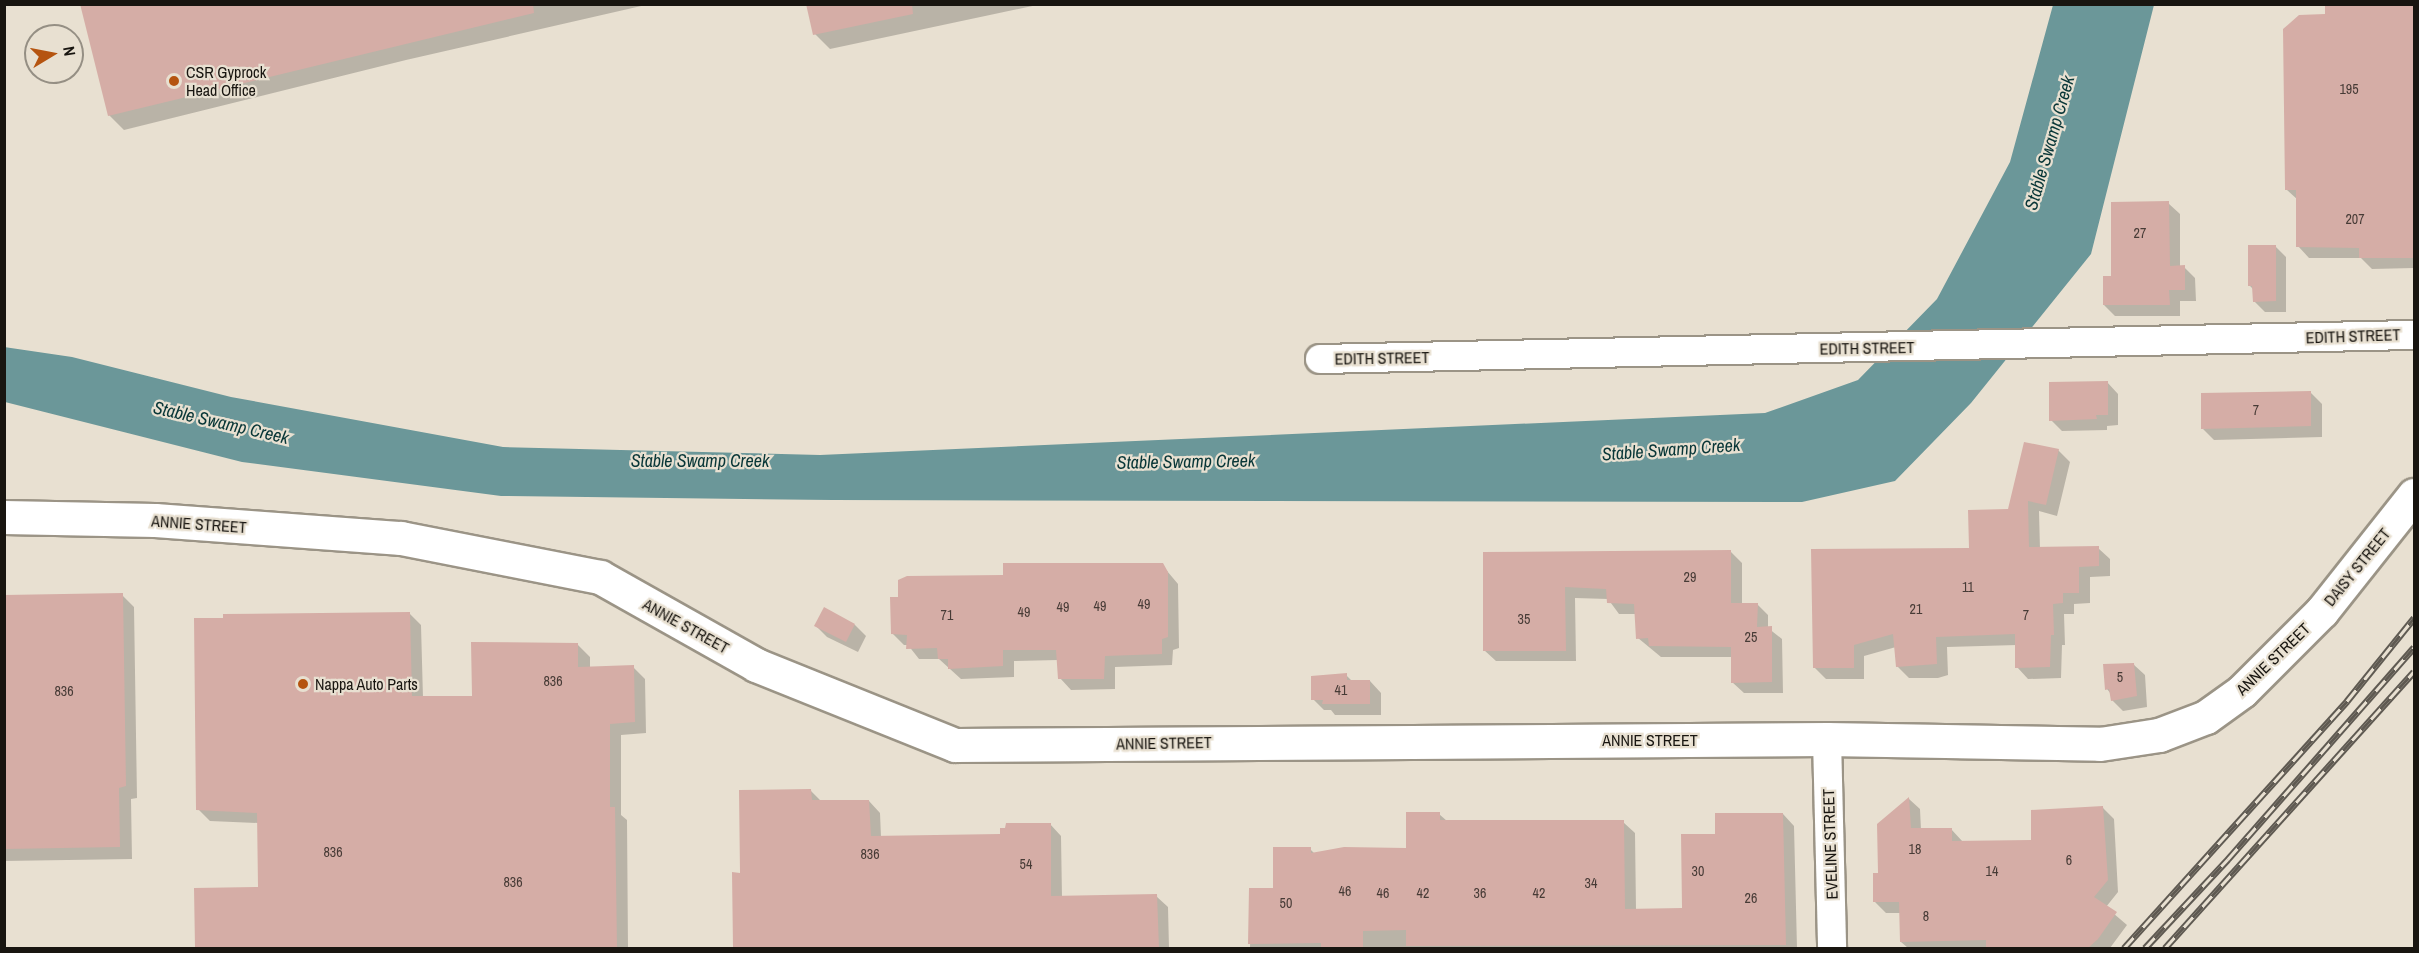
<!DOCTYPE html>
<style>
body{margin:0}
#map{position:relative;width:2419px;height:953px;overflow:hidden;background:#e8e0d1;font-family:"Archivo Narrow",sans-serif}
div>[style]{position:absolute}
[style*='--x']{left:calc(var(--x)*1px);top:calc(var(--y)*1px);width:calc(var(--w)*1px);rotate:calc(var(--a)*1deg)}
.water>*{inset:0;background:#6b9799}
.shadow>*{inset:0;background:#0003}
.building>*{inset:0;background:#d5ada6}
.roads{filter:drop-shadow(2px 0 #9b9486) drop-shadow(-2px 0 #9b9486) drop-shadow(0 2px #9b9486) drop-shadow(0 -2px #9b9486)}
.minor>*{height:28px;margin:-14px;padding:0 14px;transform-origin:14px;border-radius:14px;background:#fff}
.tertiary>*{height:33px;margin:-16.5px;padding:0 16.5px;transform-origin:16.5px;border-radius:16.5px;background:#fff}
.rail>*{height:7px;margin-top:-3.5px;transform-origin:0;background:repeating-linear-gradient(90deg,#e8e0d1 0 14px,#5f5a52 0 28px);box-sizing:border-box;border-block:2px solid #5f5a52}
.dots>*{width:16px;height:16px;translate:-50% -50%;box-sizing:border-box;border:3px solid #e8e0d1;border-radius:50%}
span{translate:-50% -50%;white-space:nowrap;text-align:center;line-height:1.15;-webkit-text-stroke:4.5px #e8e0d1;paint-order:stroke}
.number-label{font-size:14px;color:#473b36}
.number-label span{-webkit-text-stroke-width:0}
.poi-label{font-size:16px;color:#181510}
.left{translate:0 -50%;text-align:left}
.street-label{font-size:16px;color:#181510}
.water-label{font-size:18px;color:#083637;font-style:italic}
.frame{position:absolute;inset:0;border:6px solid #181510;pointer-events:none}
.north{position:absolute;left:24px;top:24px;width:60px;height:60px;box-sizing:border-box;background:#e8e0d1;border:2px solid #958f84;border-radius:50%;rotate:80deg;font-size:16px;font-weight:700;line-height:24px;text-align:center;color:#181510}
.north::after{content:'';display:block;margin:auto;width:21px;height:27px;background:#b55410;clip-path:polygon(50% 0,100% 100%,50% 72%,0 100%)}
</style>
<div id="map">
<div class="water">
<i style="clip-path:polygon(2053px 5px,2154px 5px,2091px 254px,1971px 403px,1895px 481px,1802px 502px,833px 500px,501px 496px,242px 462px,5px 402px,4px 347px,72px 357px,231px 397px,503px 447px,820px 455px,1765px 413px,1858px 380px,1937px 299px,2010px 162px)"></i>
</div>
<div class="shadow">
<i style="clip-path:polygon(82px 4px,650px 4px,406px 60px,124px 130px,109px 115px)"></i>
<i style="clip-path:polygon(807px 4px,1042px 4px,830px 49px,815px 34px)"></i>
<i style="clip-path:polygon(2414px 4px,2414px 268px,2372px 269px,2361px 258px,2309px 258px,2298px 246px,2298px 200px,2287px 190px,2326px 15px)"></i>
<i style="clip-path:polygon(2168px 203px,2180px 214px,2180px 267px,2184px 267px,2195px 278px,2196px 301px,2180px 301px,2180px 316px,2115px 316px,2104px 305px,2113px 277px)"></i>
<i style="clip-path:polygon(2275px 246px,2286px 257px,2286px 312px,2265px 312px,2254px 301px,2254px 290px,2250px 286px)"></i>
<i style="clip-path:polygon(2107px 382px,2118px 394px,2118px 425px,2107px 426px,2107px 430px,2062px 431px,2051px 420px)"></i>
<i style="clip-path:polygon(2310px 392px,2322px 404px,2322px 437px,2214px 440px,2203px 429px)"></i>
<i style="clip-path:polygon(2058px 450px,2070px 462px,2057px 516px,2039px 511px,2040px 549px,2098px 548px,2110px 559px,2110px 576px,2090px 577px,2090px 603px,2074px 604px,2074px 614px,2064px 614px,2065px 645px,2062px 645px,2061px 678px,2028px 679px,2017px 667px,2017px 645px,1947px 647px,1948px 675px,1938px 678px,1909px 678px,1897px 666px,1896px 647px,1864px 656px,1864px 679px,1826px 679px,1814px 667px,1971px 549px,2009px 510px)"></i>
<i style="clip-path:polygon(1731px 552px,1742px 563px,1742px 604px,1757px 604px,1768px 615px,1768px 628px,1782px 639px,1783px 693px,1744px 693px,1732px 682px,1732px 657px,1661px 657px,1638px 638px,1636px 614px,1619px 614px,1608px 599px,1575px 598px,1576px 661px,1496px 661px,1484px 650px,1485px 554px)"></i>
<i style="clip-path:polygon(1162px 565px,1178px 584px,1179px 648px,1173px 650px,1172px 665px,1115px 667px,1115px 689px,1071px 690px,1060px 678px,1058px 660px,1014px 661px,1014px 677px,961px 679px,939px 659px,919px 659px,908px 645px,904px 645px,892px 633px,900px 598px,1004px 576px)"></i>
<i style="clip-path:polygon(122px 595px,134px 607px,137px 798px,131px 799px,132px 859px,4px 861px,4px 596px)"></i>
<i style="clip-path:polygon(409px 613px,421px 625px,423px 698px,473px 698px,578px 645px,590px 657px,590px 668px,633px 667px,645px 679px,646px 733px,621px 735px,621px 815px,627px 820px,628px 948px,197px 948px,196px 889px,260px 889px,259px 823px,210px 821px,198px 809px)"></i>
<i style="clip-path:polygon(855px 625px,866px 636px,858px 652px,827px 637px,816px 626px)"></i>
<i style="clip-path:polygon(2133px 664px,2145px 675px,2147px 707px,2123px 711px,2112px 700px,2111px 694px,2107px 689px)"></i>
<i style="clip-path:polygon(1346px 675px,1353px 682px,1370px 681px,1381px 693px,1381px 715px,1335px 715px,1331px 710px,1324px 710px,1313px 699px)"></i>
<i style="clip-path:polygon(810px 790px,821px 801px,869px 801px,880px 813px,881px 837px,1002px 836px,1050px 824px,1061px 836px,1062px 897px,1156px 896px,1168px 907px,1169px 948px,734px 948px,733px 874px,742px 874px)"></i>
<i style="clip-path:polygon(1909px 799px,1920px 809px,1921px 830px,1951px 829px,1963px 842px,2033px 841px,2103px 808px,2114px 819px,2118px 892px,2106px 907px,2127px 925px,2110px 948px,1908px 948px,1901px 942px,1901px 913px,1886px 913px,1875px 902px,1879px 874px,1878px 825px)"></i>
<i style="clip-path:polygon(1439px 814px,1447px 821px,1623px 822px,1635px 833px,1636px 910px,1683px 910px,1717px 836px,1783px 814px,1794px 826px,1797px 948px,1250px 948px,1251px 889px,1274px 889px,1310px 849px,1315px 854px,1407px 849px)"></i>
</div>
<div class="building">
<i style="clip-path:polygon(80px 4px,533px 4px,534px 13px,108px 116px)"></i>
<i style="clip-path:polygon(806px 4px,912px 4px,913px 14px,813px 35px)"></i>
<i style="clip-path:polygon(2325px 4px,2415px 4px,2415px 258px,2359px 258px,2359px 248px,2296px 247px,2296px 190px,2285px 190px,2283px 29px,2299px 15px,2325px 14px)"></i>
<i style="clip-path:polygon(2169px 201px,2170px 266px,2185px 265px,2185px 290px,2169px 290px,2170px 305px,2103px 305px,2103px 276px,2111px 276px,2111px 202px)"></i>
<i style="clip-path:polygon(2248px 245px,2276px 245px,2276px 301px,2253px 302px,2252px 286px,2248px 286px)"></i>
<i style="clip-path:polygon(2108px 381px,2108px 415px,2096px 415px,2097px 419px,2049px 421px,2049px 382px)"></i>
<i style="clip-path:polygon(2311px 391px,2311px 426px,2201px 429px,2201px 393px)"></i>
<i style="clip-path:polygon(2024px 442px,2059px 449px,2046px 505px,2028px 501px,2029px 547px,2099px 546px,2099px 566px,2079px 567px,2079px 593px,2063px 593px,2063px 603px,2053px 604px,2054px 635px,2051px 635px,2050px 667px,2015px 668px,2015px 634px,1936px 637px,1937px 664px,1896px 667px,1893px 634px,1854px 645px,1854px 668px,1813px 668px,1811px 549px,1969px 548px,1968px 510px,2008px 509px)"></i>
<i style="clip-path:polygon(1731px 550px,1731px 603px,1758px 603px,1757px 627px,1772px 626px,1772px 682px,1731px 683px,1731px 647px,1649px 646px,1648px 638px,1636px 639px,1634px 604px,1607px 603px,1606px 589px,1565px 587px,1566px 651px,1483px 651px,1483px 552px)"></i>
<i style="clip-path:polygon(1003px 563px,1163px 563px,1168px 572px,1168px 637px,1162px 639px,1162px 654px,1105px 656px,1104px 679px,1058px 679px,1056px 650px,1003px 650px,1003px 666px,948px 669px,948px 659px,938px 659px,937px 648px,906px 649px,907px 635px,891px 634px,890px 597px,898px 597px,898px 580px,907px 576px,1003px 575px)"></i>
<i style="clip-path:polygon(123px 593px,126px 786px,119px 788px,120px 847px,4px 849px,4px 595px)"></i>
<i style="clip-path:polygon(824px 607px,855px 624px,846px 642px,814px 626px)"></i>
<i style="clip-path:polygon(410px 612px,412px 696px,472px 696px,471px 642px,578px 643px,578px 667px,634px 665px,635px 722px,610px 724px,610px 807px,615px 807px,617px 948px,195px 948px,194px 888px,258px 887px,257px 813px,196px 810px,194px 618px,223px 618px,223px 614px)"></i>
<i style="clip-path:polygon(2134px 663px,2137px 696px,2111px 701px,2109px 689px,2105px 690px,2103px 664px)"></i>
<i style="clip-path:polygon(1347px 673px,1347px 680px,1370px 680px,1370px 704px,1322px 704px,1323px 700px,1311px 700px,1311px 676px)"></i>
<i style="clip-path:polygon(811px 789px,812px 800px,869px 800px,871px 836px,1000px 834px,1000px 828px,1005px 828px,1006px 823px,1051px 823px,1051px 896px,1157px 894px,1159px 948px,733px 948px,732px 872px,740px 873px,739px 790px)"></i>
<i style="clip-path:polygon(1909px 797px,1911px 828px,1952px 828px,1952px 841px,2031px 840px,2031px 810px,2103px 806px,2108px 880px,2094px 897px,2117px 912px,2098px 939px,2088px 948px,1986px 948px,1986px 940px,1900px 942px,1899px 902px,1873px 902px,1873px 873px,1878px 873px,1877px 824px)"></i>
<i style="clip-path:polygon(1406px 812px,1440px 812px,1440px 820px,1624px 820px,1625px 909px,1682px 908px,1681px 834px,1715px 834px,1715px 813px,1783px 813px,1786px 945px,1406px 946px,1406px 930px,1363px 931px,1363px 948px,1321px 948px,1321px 943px,1248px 944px,1249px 888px,1273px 888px,1273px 847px,1311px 847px,1311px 853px,1344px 847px,1406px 848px)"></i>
</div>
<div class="roads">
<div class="minor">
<i style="--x:1320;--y:359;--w:1094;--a:-1.26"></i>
<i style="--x:1827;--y:739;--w:209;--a:88.6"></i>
</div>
<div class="tertiary">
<i style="--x:4;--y:517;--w:151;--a:1.1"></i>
<i style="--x:155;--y:520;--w:247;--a:4.2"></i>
<i style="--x:401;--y:538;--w:203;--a:11.1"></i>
<i style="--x:600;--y:577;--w:179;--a:29.4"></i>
<i style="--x:756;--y:665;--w:214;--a:21.9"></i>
<i style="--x:955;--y:745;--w:872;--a:-0.39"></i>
<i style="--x:1827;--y:739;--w:273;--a:1"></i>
<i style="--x:2100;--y:744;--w:60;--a:-8.7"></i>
<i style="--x:2159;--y:735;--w:50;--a:-21"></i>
<i style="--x:2206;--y:717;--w:44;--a:-35.8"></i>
<i style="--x:2242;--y:691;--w:113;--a:-45"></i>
<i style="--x:2322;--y:611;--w:148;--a:-51.6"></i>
</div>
</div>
<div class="rail">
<i style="--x:2124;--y:948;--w:333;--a:-47.9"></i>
<i style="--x:2347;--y:701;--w:107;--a:-51.1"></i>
<i style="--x:2145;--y:948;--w:122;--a:-47"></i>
<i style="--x:2228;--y:859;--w:282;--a:-48.7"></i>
<i style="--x:2165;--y:948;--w:372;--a:-48"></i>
</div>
<div class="dots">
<i style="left:174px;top:81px;background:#b55410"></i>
<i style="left:303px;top:684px;background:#b55410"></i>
</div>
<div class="number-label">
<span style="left:2349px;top:89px">195</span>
<span style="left:2355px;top:219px">207</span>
<span style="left:2140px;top:233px">27</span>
<span style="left:2256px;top:410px">7</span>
<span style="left:1690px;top:577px">29</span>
<span style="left:1968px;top:587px">11</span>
<span style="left:1144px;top:604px">49</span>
<span style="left:1100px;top:606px">49</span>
<span style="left:1063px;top:607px">49</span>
<span style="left:1916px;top:609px">21</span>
<span style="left:1024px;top:612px">49</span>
<span style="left:947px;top:615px">71</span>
<span style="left:2026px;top:615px">7</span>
<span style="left:1524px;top:619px">35</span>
<span style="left:1751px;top:637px">25</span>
<span style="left:2120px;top:677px">5</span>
<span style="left:553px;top:681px">836</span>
<span style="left:1341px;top:690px">41</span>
<span style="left:64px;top:691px">836</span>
<span style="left:1915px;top:849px">18</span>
<span style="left:333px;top:852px">836</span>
<span style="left:870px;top:854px">836</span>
<span style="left:2069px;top:860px">6</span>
<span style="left:1026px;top:864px">54</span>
<span style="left:1698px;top:871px">30</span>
<span style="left:1992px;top:871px">14</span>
<span style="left:513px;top:882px">836</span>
<span style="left:1591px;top:883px">34</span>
<span style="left:1345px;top:891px">46</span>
<span style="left:1383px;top:893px">46</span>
<span style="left:1423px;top:893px">42</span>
<span style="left:1480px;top:893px">36</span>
<span style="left:1539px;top:893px">42</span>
<span style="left:1751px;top:898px">26</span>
<span style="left:1286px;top:903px">50</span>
<span style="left:1926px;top:916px">8</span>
</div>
<div class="poi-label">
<span class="left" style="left:186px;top:81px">CSR Gyprock<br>Head Office</span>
<span class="left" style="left:315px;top:684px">Nappa Auto Parts</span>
</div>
<div class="street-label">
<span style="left:2353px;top:336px;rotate:-2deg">EDITH STREET</span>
<span style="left:1867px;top:348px;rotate:-1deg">EDITH STREET</span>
<span style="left:1382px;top:358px;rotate:-1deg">EDITH STREET</span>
<span style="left:199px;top:524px;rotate:4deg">ANNIE STREET</span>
<span style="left:2357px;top:567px;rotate:-51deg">DAISY STREET</span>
<span style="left:686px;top:626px;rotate:29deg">ANNIE STREET</span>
<span style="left:2273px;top:659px;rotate:-44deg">ANNIE STREET</span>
<span style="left:1650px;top:740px">ANNIE STREET</span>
<span style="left:1164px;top:743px;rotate:-1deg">ANNIE STREET</span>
<span style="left:1830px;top:844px;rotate:-92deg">EVELINE STREET</span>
</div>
<div class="water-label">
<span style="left:2050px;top:143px;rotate:-74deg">Stable Swamp Creek</span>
<span style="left:221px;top:423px;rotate:13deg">Stable Swamp Creek</span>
<span style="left:1671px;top:450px;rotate:-4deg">Stable Swamp Creek</span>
<span style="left:700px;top:461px">Stable Swamp Creek</span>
<span style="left:1186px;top:462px;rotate:-1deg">Stable Swamp Creek</span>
</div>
<div class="frame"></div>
<div class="north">N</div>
</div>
